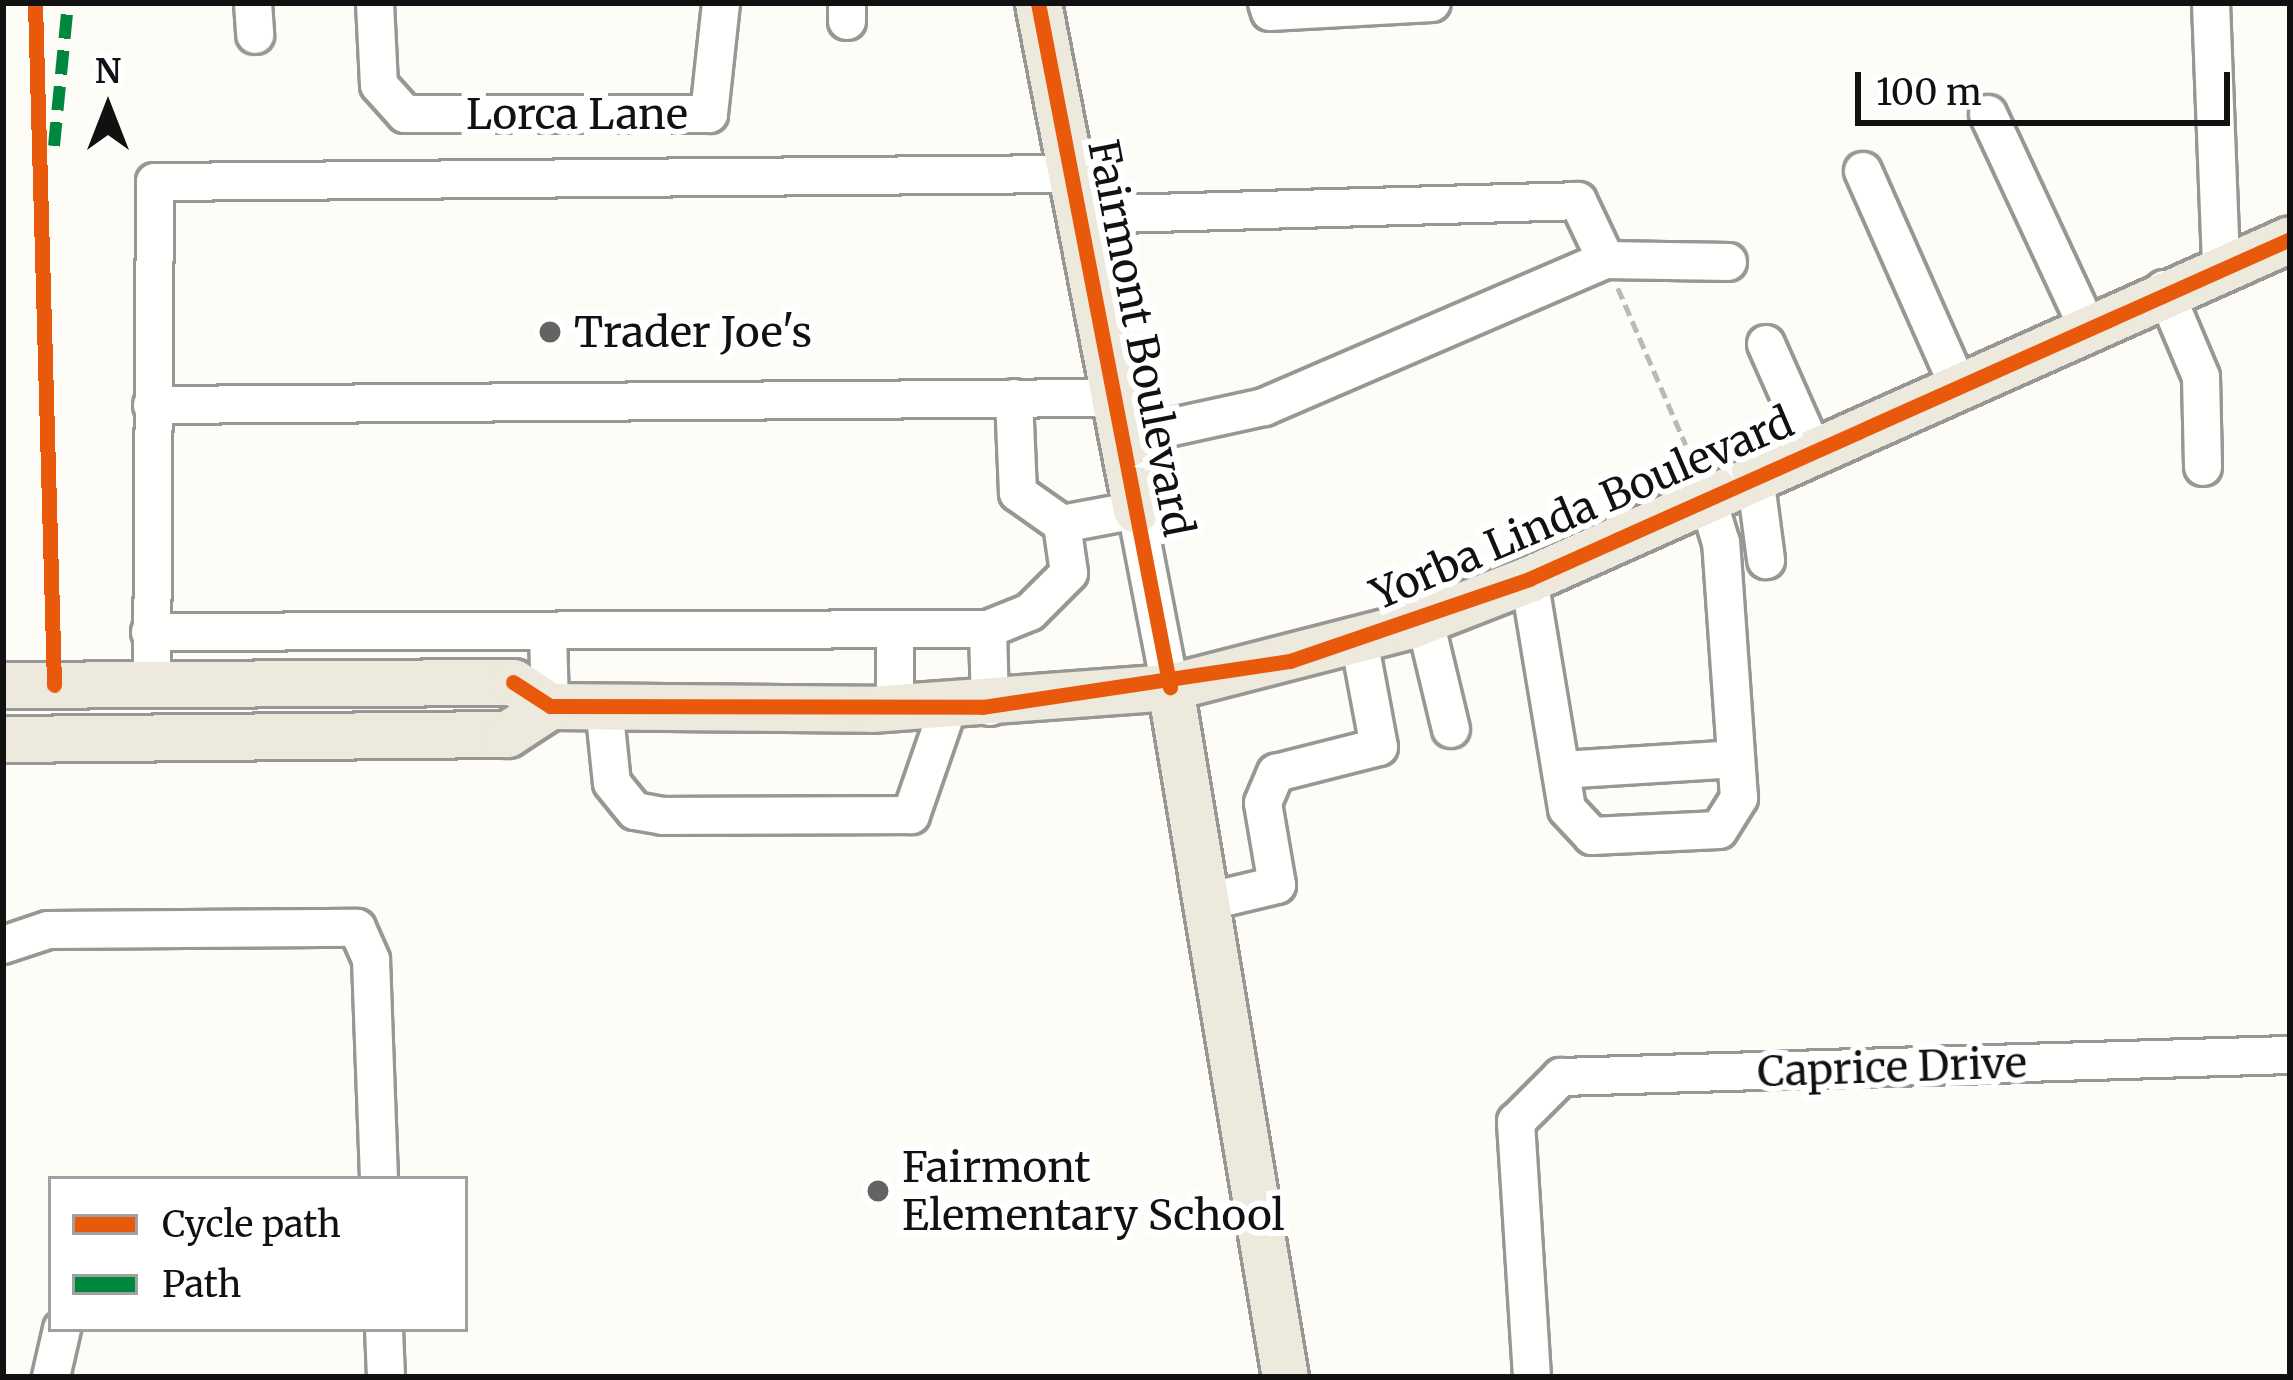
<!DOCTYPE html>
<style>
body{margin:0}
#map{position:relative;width:2293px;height:1380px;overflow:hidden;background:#fdfcf7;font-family:Merriweather,serif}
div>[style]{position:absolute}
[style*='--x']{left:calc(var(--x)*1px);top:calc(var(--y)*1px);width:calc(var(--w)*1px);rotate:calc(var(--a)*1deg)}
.path>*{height:4.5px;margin-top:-2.25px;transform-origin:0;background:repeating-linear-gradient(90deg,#b9b9b8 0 12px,transparent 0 18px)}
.roads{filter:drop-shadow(3px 0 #979795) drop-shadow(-3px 0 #979795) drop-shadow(0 3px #979795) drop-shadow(0 -3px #979795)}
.minor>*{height:36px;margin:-18px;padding:0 18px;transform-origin:18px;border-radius:18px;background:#fffffe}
.major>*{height:45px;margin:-22.5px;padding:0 22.5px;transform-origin:22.5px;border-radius:22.5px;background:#ede9dc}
.quiet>*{height:12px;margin-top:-6px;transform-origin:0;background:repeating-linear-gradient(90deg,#00873e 0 24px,transparent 0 36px)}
.cycleway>*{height:15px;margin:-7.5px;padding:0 7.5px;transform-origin:7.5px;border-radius:7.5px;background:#e8590c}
.dots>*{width:33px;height:33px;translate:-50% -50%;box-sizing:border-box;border:6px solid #fff;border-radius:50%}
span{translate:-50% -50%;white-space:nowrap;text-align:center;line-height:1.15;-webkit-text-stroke:12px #fff;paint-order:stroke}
.street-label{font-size:42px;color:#111}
.poi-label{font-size:42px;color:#111}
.left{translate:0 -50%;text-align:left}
.frame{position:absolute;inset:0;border:6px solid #111;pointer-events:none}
.legend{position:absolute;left:48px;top:1176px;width:420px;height:156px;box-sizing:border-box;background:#fff;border:3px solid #a0a0a0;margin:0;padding:15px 21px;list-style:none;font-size:36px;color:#111}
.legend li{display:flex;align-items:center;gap:24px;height:60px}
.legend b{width:60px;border:3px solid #a0a0a0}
.north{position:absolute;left:48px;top:48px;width:120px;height:120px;-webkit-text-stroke:9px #fff;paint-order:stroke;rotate:0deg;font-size:33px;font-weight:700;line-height:48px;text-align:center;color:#111}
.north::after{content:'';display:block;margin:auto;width:42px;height:54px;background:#111;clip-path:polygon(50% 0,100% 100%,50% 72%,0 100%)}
.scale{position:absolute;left:1855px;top:72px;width:375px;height:54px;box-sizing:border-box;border:6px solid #111;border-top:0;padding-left:15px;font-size:36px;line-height:42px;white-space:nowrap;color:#111;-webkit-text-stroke:9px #fff;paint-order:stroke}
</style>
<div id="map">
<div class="path">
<i style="--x:1618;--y:288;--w:171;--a:66.6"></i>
</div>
<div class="roads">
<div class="minor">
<i style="--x:253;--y:3;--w:32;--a:86"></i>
<i style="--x:375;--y:3;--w:82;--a:87.2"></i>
<i style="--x:379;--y:85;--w:39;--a:48"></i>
<i style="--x:405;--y:114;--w:304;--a:0"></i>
<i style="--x:709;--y:114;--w:112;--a:-83.8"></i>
<i style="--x:847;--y:3;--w:18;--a:90"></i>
<i style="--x:1267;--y:3;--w:9;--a:72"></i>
<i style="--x:1270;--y:12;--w:162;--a:-3.2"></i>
<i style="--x:2211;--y:3;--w:260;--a:87.8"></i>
<i style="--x:1988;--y:114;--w:232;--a:65"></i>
<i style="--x:1863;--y:171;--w:232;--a:66.1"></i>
<i style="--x:1082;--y:215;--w:496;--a:-1.6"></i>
<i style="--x:1578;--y:201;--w:65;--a:64.6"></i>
<i style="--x:2164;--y:289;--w:95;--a:67.2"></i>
<i style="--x:2201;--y:377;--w:90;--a:88.7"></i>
<i style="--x:1766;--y:344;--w:116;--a:66.1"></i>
<i style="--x:152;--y:405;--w:963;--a:-0.42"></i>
<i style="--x:1122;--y:438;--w:145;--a:-12.3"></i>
<i style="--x:1264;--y:407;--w:372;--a:-23.3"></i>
<i style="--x:1606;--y:260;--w:122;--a:0.9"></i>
<i style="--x:1755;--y:476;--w:85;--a:82.5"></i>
<i style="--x:1062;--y:524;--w:75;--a:-10.7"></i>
<i style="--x:1136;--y:510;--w:180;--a:79.1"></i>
<i style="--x:1529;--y:579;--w:233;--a:80.6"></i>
<i style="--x:1567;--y:809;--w:37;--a:47"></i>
<i style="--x:1592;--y:836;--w:127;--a:-2.7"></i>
<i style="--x:1719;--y:830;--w:38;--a:-58"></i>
<i style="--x:1739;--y:798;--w:256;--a:-94"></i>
<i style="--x:1721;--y:543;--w:48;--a:-106.9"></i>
<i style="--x:1425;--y:621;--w:111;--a:76.5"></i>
<i style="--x:895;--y:629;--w:80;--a:90"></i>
<i style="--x:988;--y:629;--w:78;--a:88.5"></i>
<i style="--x:548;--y:631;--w:75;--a:88.5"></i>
<i style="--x:150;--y:632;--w:838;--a:-0.21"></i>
<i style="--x:988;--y:629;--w:45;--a:-22"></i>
<i style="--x:1030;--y:612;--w:55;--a:-45"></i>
<i style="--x:1069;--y:573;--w:49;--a:-98.1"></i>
<i style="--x:1062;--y:524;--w:54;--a:-144.8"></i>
<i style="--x:1018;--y:493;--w:95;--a:-92.4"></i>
<i style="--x:152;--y:685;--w:503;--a:-89.66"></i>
<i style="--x:155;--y:182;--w:919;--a:-0.5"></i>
<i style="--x:604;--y:706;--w:77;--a:84.1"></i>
<i style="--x:612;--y:783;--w:36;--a:51"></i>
<i style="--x:635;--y:811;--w:28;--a:10"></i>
<i style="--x:663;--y:816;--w:248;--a:-0.2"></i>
<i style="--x:911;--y:815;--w:113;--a:-70.9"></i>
<i style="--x:1561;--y:770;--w:174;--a:-3.6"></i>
<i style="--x:1206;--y:902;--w:73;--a:-13.5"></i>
<i style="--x:1277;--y:885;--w:83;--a:-99.7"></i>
<i style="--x:1263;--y:803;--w:33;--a:-67"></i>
<i style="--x:1276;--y:773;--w:106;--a:-14.2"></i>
<i style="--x:1379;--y:747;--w:109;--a:-100.6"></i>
<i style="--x:3;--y:945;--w:47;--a:-18.4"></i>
<i style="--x:48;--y:930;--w:309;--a:-0.4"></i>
<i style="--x:357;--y:928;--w:35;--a:66"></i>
<i style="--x:371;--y:960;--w:219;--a:87.9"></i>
<i style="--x:384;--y:1329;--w:48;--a:87.6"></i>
<i style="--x:51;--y:1377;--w:49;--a:-77.1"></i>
<i style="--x:1532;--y:1377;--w:256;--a:-93.6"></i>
<i style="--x:1516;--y:1122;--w:64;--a:-45"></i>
<i style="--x:1561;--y:1077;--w:729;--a:-1.73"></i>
</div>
<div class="major">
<i style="--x:1038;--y:3;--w:516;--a:79.06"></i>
<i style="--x:3;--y:685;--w:510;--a:-0.34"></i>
<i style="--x:513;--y:682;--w:44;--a:33"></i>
<i style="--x:550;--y:706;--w:321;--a:0.5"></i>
<i style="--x:871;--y:709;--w:300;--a:-4.2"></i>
<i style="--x:1170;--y:687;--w:249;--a:-14.4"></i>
<i style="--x:1411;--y:625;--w:127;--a:-21.3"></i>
<i style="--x:1529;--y:579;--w:833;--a:-24.07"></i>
<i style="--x:1170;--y:687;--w:700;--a:80.54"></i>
<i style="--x:3;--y:739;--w:504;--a:-0.57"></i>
<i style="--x:507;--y:734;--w:51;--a:-33.1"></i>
</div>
</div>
<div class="quiet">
<i style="--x:54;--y:146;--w:144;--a:-84.4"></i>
</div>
<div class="cycleway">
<i style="--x:35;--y:3;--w:682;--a:88.4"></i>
<i style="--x:1038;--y:3;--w:697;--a:79.08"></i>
<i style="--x:513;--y:682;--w:44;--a:33"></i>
<i style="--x:550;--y:706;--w:432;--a:0.1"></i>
<i style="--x:982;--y:707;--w:311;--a:-8.5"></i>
<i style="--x:1290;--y:661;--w:253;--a:-18.9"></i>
<i style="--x:1529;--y:579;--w:833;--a:-24.07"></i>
</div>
<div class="dots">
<i style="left:550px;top:332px;background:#646362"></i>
<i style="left:878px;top:1191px;background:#646362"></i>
</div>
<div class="street-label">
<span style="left:577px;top:114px">Lorca Lane</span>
<span style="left:1141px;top:338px;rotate:79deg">Fairmont Boulevard</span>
<span style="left:1582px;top:508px;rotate:-23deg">Yorba Linda Boulevard</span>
<span style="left:1892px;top:1067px;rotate:-2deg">Caprice Drive</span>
</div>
<div class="poi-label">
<span class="left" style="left:574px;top:332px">Trader Joe's</span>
<span class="left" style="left:902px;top:1191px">Fairmont<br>Elementary School</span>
</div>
<div class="frame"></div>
<ul class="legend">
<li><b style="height:15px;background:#e8590c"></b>Cycle path</li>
<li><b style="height:15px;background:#00873e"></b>Path</li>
</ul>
<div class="north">N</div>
<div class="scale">100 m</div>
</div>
